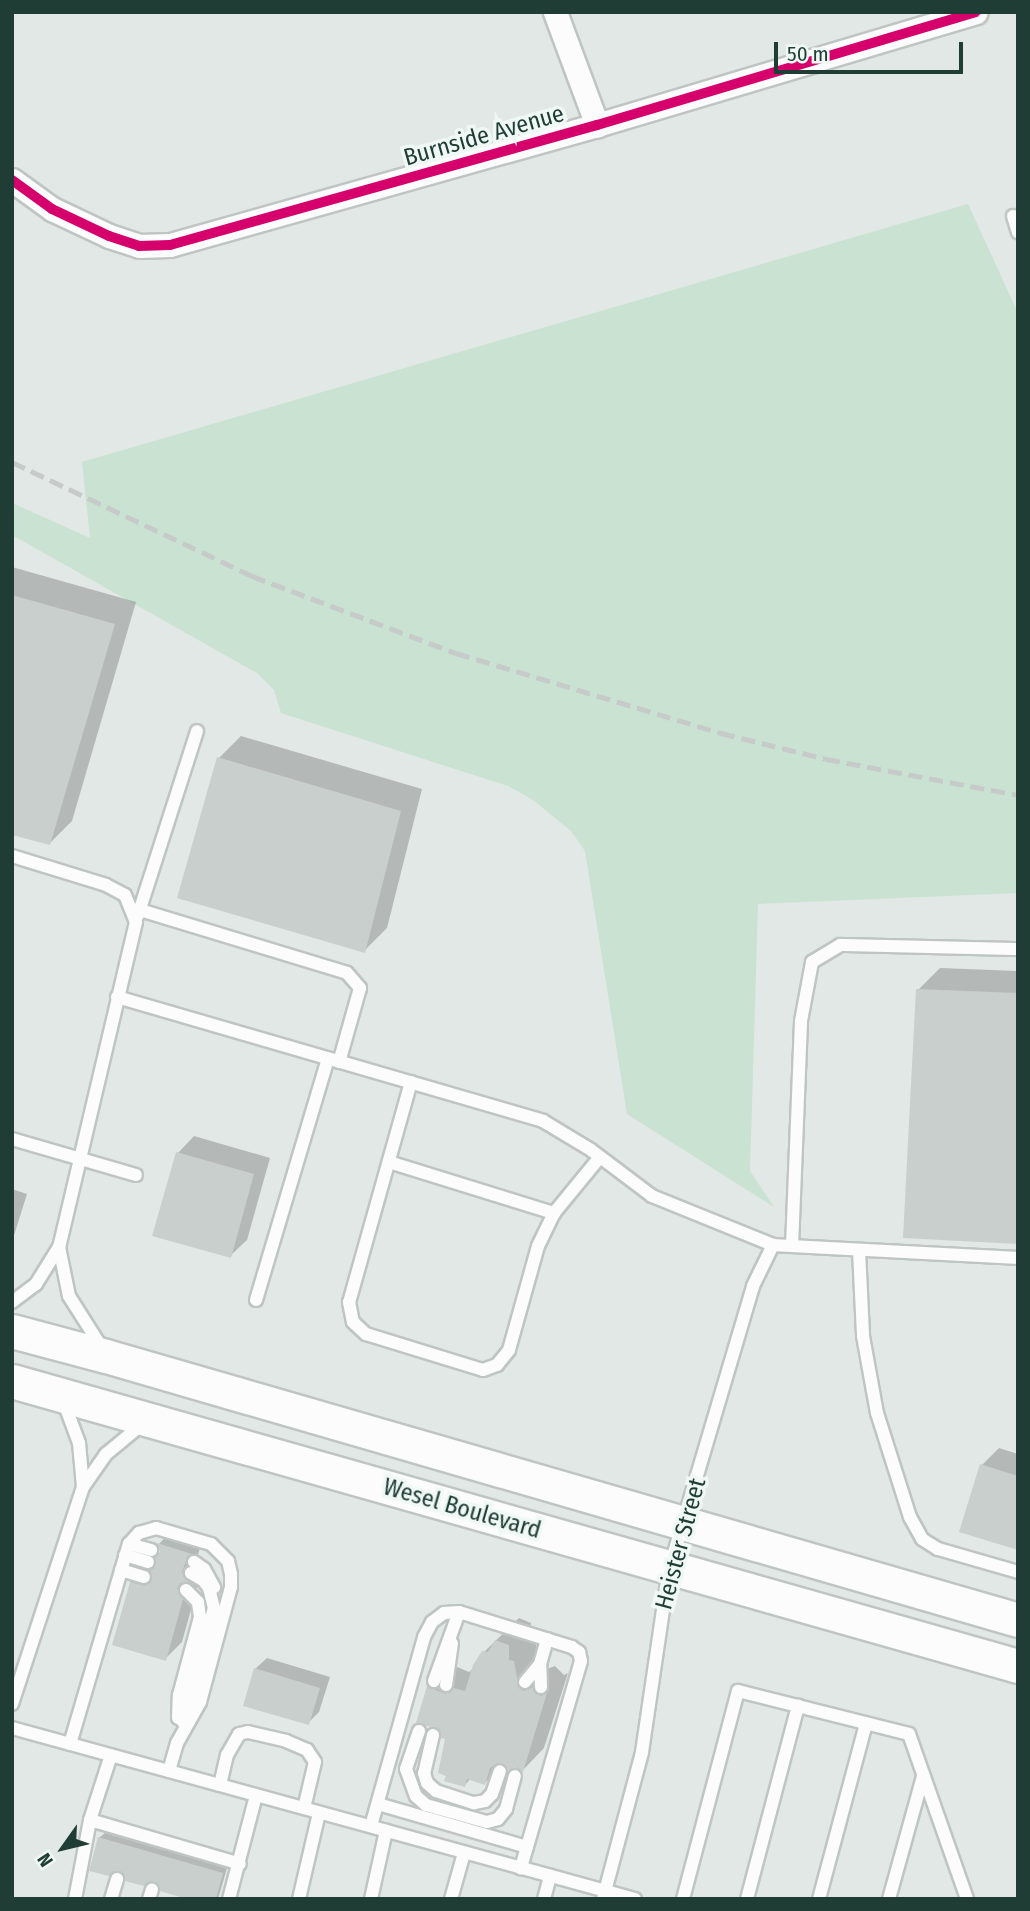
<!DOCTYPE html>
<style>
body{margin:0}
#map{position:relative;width:1030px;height:1911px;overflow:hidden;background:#e2e8e5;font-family:"Fira Sans Condensed",sans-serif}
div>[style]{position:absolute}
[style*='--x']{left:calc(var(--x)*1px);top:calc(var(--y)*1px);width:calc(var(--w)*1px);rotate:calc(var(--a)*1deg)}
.green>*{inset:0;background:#c9e2d1}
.shadow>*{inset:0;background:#0003}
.building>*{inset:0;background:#c9cfcd}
.roads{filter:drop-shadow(2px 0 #bfc5c2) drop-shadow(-2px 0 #bfc5c2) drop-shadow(0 2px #bfc5c2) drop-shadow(0 -2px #bfc5c2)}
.service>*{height:12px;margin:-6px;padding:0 6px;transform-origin:6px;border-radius:6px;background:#fbfcfb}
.minor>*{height:23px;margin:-11.5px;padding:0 11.5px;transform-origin:11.5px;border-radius:11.5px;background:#fbfcfb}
.secondary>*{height:33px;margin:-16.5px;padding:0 16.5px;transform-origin:16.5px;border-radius:16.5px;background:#fbfcfb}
.rail>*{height:5px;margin-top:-2.5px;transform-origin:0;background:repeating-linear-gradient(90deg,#c6cac9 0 14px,transparent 0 21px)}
.cycleway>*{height:10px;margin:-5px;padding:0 5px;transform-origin:5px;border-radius:5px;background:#d6006c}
span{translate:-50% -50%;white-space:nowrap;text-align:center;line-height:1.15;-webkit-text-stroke:7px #eff8f4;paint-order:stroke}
.street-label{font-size:24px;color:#1f3c35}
.frame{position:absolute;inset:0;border:14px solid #1f3c35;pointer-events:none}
.north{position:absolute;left:28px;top:1813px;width:70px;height:70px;-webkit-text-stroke:5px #eff8f4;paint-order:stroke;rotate:236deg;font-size:19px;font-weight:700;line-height:28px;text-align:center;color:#1f3c35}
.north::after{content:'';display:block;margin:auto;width:24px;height:32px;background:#1f3c35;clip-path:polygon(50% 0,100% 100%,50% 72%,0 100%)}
.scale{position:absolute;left:774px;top:42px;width:189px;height:32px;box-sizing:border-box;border:4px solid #1f3c35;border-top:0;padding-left:9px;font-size:21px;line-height:24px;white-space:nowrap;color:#1f3c35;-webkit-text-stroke:5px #eff8f4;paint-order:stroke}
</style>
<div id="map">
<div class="green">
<i style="clip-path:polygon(968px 204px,1018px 313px,1018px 893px,758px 904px,750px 1171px,774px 1207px,627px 1114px,585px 851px,571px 831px,533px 800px,508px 786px,281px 713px,274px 690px,257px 673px,12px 535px,12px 503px,90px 538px,82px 462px)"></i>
</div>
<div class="shadow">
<i style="clip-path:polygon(12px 567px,136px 602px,72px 821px,50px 843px,12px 833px)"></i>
<i style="clip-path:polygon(241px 736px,422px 789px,387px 928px,364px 951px,219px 758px)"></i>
<i style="clip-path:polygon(940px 968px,1018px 971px,1018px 1242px,918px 990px)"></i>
<i style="clip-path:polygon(194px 1136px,270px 1158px,247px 1240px,230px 1256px,178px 1153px)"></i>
<i style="clip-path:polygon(12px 1189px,27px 1194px,12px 1242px)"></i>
<i style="clip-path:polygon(999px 1448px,1018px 1454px,1018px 1548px,982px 1465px)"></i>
<i style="clip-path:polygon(175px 1527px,202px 1541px,198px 1555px,204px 1563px,182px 1642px,165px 1659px,131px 1583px,148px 1566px,155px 1567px,161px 1552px,159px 1544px)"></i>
<i style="clip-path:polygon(519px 1618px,531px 1623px,530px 1638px,535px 1640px,541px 1666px,547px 1669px,555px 1666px,564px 1675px,568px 1673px,544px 1748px,523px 1770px,505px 1763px,485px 1783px,471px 1778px,465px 1785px,441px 1728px,418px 1722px,428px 1687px,450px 1664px,469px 1672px,473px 1669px,484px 1652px)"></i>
<i style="clip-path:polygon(267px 1658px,330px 1677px,319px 1712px,308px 1723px,255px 1669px)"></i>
<i style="clip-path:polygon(105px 1833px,227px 1868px,218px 1899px,194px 1899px,160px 1882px,125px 1872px,99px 1838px)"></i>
</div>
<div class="building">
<i style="clip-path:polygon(12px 595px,115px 624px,50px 845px,12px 835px)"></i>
<i style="clip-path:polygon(217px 757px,401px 811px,365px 953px,177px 898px)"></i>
<i style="clip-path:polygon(916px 989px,1018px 993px,1018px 1244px,903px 1238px)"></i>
<i style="clip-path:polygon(176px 1152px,254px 1174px,231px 1258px,152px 1236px)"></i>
<i style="clip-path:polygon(980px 1464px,1018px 1476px,1018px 1550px,959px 1532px)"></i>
<i style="clip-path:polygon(157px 1543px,192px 1554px,187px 1558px,182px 1572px,188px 1582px,180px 1583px,177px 1588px,183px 1599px,166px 1661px,112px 1645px,130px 1582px,145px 1586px,152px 1580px,150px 1571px,156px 1565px,155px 1557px,160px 1552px)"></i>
<i style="clip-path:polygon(495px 1640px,509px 1645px,509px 1660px,514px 1661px,519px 1688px,524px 1691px,532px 1687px,541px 1696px,547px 1693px,523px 1772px,517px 1767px,509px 1770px,506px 1765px,498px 1763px,490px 1768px,485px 1785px,467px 1779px,465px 1787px,444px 1781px,446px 1776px,438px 1773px,445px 1739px,441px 1738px,439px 1729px,416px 1723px,427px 1686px,445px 1694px,454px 1688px,465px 1691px,473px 1665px,482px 1651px,488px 1652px)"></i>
<i style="clip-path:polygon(254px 1668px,320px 1688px,309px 1725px,243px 1706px)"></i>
<i style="clip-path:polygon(98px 1837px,223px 1873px,216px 1899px,187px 1899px,160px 1891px,159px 1884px,154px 1881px,144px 1886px,125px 1881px,124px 1874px,119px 1871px,109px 1876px,89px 1871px)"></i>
</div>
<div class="roads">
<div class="service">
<i style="--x:1013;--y:216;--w:17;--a:73"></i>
<i style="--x:12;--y:856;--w:98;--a:17.1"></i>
<i style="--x:106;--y:885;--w:21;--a:28"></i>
<i style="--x:125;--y:895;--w:29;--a:68"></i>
<i style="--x:136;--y:922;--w:334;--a:103.3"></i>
<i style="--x:59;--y:1247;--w:44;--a:121.9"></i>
<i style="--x:36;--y:1284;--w:30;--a:143"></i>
<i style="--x:140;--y:910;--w:216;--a:16.9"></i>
<i style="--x:347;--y:973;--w:20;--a:49"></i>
<i style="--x:360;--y:988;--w:77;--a:105.8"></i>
<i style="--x:138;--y:915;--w:193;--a:-72.2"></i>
<i style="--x:117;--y:997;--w:444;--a:16.2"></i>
<i style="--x:543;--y:1121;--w:56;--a:31.1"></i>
<i style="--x:591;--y:1150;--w:76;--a:37"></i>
<i style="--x:652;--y:1196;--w:131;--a:22"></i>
<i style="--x:773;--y:1245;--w:245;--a:3"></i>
<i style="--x:411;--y:1082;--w:229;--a:105.7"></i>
<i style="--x:349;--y:1302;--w:20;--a:79"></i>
<i style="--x:353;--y:1322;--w:18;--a:43"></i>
<i style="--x:366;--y:1334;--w:122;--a:17.1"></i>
<i style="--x:483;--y:1370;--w:15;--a:-20"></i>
<i style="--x:497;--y:1365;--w:19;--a:-51"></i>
<i style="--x:509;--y:1350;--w:108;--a:-74.4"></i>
<i style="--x:538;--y:1246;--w:37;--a:-64"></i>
<i style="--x:554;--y:1213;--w:72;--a:-50.6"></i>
<i style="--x:12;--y:1139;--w:129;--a:16.2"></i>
<i style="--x:389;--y:1162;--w:173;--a:17.2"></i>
<i style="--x:792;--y:1246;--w:225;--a:-87.7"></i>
<i style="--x:801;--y:1021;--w:60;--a:-79.4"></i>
<i style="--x:812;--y:962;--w:33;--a:-31"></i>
<i style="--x:840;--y:945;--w:178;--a:1.3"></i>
<i style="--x:59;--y:1247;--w:50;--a:78.5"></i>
<i style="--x:69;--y:1296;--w:62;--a:57.6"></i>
<i style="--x:859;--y:1250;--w:86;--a:87.3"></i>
<i style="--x:863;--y:1336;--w:78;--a:79.7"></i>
<i style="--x:877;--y:1413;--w:109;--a:72.4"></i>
<i style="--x:910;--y:1517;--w:25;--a:61"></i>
<i style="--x:922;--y:1539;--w:19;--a:32"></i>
<i style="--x:938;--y:1549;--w:83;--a:16"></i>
<i style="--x:256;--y:1300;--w:252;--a:-73.4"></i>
<i style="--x:63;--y:1400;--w:46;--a:69.6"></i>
<i style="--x:79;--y:1443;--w:44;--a:84.8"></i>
<i style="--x:129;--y:1544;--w:23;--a:15"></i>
<i style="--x:125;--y:1555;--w:24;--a:17"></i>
<i style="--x:194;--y:1562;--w:12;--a:35"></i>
<i style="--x:204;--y:1569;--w:21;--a:61"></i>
<i style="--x:121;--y:1570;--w:24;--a:17"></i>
<i style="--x:434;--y:1681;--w:73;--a:-70.1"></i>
<i style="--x:525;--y:1682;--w:23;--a:-50"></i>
<i style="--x:446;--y:1685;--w:42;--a:-81.9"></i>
<i style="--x:541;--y:1687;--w:23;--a:-92"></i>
<i style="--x:540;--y:1664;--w:26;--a:-74"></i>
<i style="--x:12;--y:1704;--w:228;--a:-71.9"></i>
<i style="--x:83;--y:1487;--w:40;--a:-55.1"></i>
<i style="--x:106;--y:1454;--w:50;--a:-39.4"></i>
<i style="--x:178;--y:1718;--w:23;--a:-88"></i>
<i style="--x:179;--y:1695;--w:81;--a:-74.9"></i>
<i style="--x:200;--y:1617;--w:15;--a:-98"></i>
<i style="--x:198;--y:1602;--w:17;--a:-135"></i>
<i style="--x:183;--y:1722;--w:118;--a:-74.8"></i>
<i style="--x:214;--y:1608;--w:21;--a:-104"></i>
<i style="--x:209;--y:1588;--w:10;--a:-127"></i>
<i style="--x:203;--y:1580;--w:14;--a:-150"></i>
<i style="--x:12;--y:1728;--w:646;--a:15.35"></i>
<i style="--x:419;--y:1731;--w:40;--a:108.9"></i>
<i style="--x:406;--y:1769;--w:29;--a:70"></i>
<i style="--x:416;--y:1796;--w:13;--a:42"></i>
<i style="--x:426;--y:1805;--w:63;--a:15.6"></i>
<i style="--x:487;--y:1822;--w:11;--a:-15"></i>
<i style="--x:498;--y:1819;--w:13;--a:-51"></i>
<i style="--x:506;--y:1809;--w:34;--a:-75"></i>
<i style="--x:433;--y:1735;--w:39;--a:103"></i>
<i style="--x:424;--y:1773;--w:10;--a:73"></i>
<i style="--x:427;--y:1783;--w:12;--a:42"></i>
<i style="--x:436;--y:1791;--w:40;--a:18"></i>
<i style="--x:474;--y:1803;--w:11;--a:-10"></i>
<i style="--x:485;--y:1801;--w:10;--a:-45"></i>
<i style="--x:492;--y:1794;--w:24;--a:-71"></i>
<i style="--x:70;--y:1744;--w:209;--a:-73.6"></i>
<i style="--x:129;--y:1544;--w:15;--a:-48"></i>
<i style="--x:139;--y:1533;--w:18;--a:-16"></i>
<i style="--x:156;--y:1528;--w:57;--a:16.2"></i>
<i style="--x:211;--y:1544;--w:24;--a:45"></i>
<i style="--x:228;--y:1561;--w:13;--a:77"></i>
<i style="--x:231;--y:1574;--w:13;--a:90"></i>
<i style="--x:231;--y:1587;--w:119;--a:105.1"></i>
<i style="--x:200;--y:1702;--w:47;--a:119.3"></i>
<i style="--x:177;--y:1743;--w:29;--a:106"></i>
<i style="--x:220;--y:1785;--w:31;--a:-77"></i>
<i style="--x:227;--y:1755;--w:24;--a:-60"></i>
<i style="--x:239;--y:1734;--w:9;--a:-13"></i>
<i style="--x:248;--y:1732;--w:39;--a:13"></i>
<i style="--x:286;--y:1741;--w:23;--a:23"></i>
<i style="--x:307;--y:1750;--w:14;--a:56"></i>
<i style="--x:315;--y:1762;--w:47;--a:103.4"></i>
<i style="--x:378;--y:1804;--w:155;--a:16.1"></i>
<i style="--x:90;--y:1820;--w:156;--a:16.3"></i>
<i style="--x:371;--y:1826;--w:196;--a:-74.3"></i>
<i style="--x:424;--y:1637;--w:17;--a:-62"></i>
<i style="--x:432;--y:1622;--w:15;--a:-37"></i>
<i style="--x:444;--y:1613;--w:15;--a:-4"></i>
<i style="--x:459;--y:1612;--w:118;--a:17.2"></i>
<i style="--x:572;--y:1647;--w:9;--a:36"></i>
<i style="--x:579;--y:1652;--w:9;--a:77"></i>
<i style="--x:581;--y:1661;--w:216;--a:106.2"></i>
<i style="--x:75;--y:1899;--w:80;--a:-79.2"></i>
<i style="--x:90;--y:1820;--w:68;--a:-72.1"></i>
<i style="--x:111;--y:1899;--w:21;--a:-73"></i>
<i style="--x:149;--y:1899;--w:10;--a:-73"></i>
<i style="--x:229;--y:1899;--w:107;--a:-75.4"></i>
<i style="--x:299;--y:1899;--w:88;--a:-76.9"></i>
<i style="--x:371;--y:1899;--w:70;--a:-77.6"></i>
<i style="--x:451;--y:1899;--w:48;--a:-74.2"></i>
<i style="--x:544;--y:1899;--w:24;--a:-75"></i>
<i style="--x:603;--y:1899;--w:152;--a:-75.1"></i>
<i style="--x:642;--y:1752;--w:184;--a:-81.6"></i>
<i style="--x:669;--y:1570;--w:296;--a:-73.5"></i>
<i style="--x:753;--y:1286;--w:46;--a:-64"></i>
<i style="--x:683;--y:1899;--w:215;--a:-75.2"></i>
<i style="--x:738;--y:1691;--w:176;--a:14.1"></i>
<i style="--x:909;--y:1734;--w:175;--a:70.6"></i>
<i style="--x:747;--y:1899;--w:200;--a:-75.2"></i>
<i style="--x:819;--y:1899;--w:182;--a:-75"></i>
<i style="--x:889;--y:1899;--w:128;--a:-74.5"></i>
</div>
<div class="minor">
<i style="--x:555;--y:12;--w:121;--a:69.6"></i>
<i style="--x:12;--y:180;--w:49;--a:35.9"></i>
<i style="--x:52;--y:209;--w:63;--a:25.3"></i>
<i style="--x:109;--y:236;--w:32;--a:18"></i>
<i style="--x:139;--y:246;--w:31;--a:-2"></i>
<i style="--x:170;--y:245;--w:444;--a:-15.7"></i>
<i style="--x:597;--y:125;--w:395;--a:-16.6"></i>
</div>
<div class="secondary">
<i style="--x:12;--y:1331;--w:97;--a:14.9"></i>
<i style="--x:106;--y:1356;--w:949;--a:16.14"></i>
<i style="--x:12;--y:1381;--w:1046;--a:15.82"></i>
</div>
</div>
<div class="rail">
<i style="--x:12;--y:462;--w:266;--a:25.4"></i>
<i style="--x:252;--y:576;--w:218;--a:20.7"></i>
<i style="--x:456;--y:653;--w:277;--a:16.8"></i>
<i style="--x:721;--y:733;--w:108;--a:13.9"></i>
<i style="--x:826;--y:759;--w:195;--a:10.6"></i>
</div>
<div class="cycleway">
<i style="--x:12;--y:180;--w:49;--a:35.9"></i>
<i style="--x:52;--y:209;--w:63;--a:25.3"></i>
<i style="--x:109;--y:236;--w:32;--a:18"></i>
<i style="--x:139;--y:246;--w:31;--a:-2"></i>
<i style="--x:170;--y:245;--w:444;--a:-15.7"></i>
<i style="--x:597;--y:125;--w:395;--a:-16.6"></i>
</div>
<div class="street-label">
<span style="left:484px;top:136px;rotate:-16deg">Burnside Avenue</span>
<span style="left:462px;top:1509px;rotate:16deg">Wesel Boulevard</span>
<span style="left:681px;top:1544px;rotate:-75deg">Heister Street</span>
</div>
<div class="frame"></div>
<div class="north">N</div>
<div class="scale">50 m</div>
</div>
